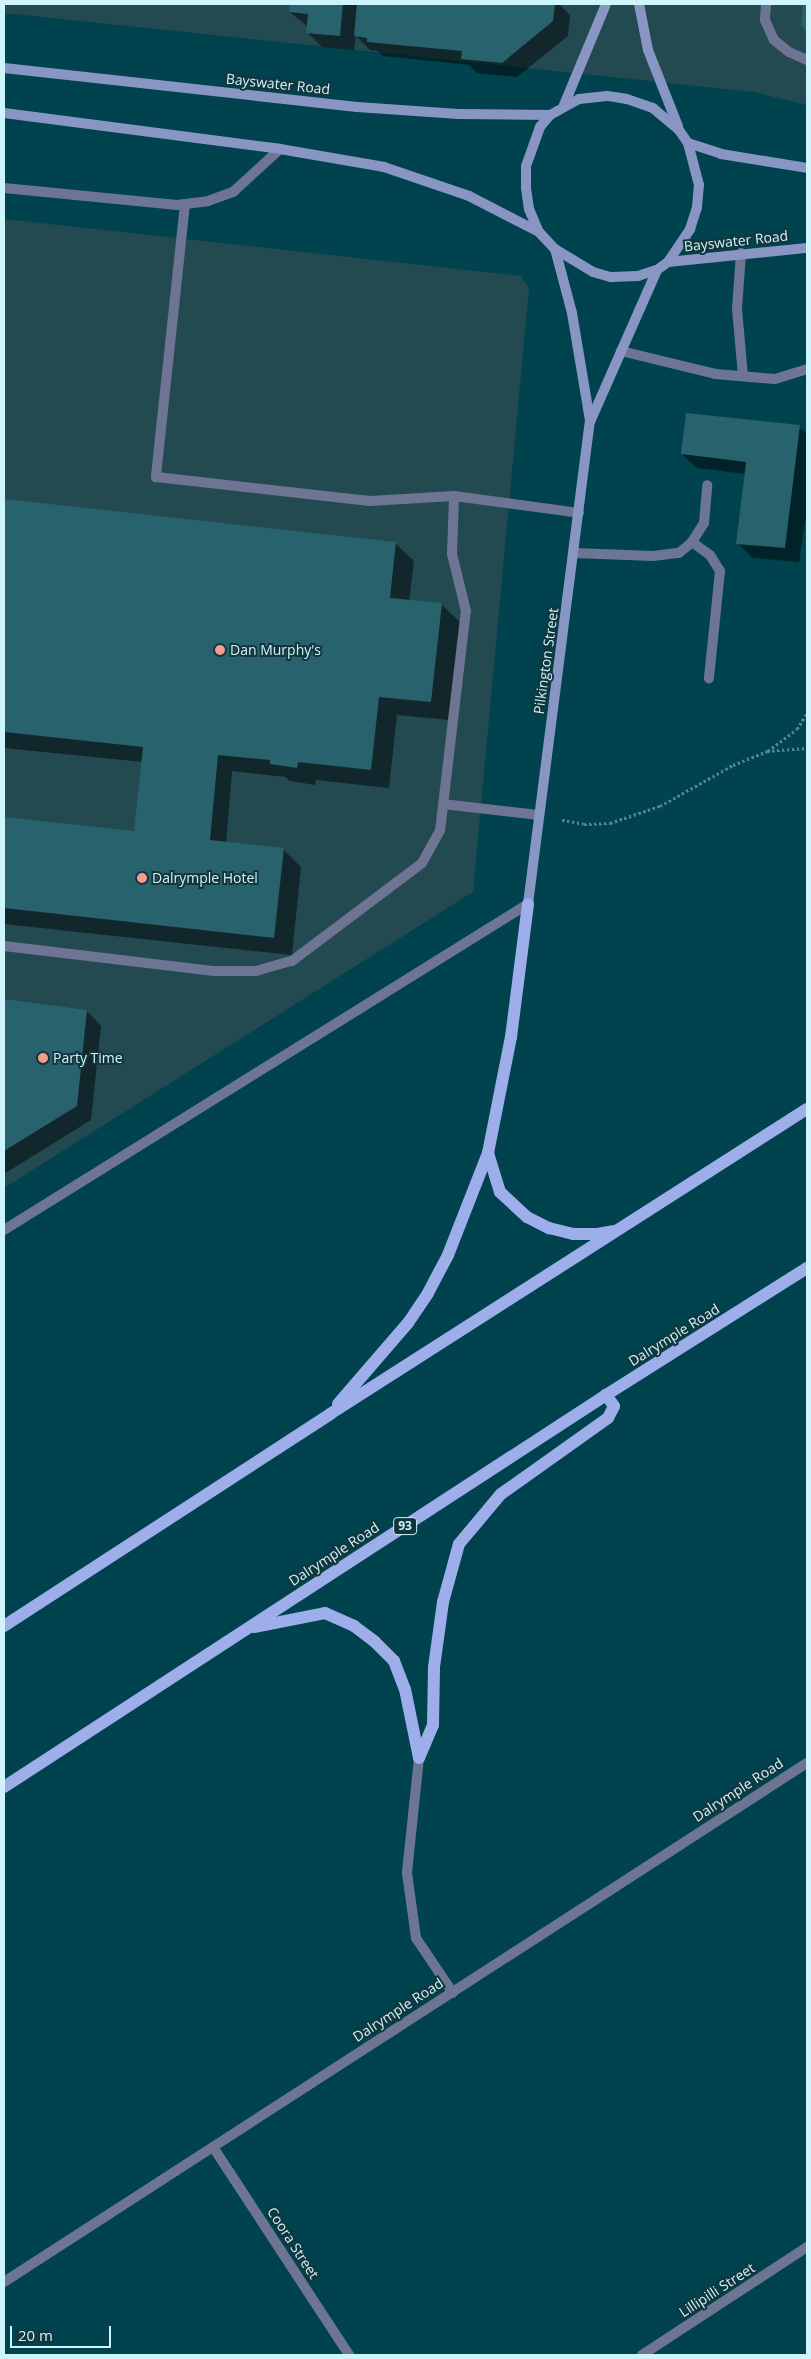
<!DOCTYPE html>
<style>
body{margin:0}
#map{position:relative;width:811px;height:2359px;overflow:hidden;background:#00424d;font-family:"Open Sans",sans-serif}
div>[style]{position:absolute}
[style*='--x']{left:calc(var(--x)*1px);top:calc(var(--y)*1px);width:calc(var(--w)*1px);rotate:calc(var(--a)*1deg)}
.built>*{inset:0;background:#234951}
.shadow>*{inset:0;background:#0007}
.building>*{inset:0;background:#28626d}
.path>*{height:3px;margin-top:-1.5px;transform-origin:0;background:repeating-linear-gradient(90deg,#508891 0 2.5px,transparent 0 5px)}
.lane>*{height:10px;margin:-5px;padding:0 5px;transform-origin:5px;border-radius:5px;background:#6d7593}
.street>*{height:10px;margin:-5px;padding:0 5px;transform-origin:5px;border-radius:5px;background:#6d7593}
.secondary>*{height:10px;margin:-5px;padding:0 5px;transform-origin:5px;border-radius:5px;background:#8996c4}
.primary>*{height:12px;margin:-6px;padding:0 6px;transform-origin:6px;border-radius:6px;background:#9eaeea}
.dots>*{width:14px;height:14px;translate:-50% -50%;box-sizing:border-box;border:2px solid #13363c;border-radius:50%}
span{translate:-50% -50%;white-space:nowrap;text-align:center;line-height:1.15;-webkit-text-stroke:4px #13363c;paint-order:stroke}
.shield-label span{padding:1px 4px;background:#13363c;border:1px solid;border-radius:4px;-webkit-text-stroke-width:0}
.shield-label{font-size:12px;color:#cef4fc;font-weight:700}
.street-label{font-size:14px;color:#cef4fc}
.poi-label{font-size:14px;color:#cef4fc}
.left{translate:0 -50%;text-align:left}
.frame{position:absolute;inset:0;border:5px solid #cef4fc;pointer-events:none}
.scale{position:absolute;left:10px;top:2326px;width:101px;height:22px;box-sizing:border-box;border:2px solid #cef4fc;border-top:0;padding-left:6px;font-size:15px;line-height:18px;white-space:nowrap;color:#cef4fc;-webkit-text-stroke:4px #13363c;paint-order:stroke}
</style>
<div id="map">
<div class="built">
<i style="clip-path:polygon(4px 4px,807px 4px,807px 105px,754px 92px,4px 13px)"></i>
<i style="clip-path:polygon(4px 219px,521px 276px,529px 288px,473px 892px,4px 1188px)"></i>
</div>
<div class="shadow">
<i style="clip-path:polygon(291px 4px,559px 4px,570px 15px,568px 36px,517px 77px,477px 73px,469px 65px,383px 56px,378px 51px,370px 50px,356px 36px,354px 50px,322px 47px,307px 32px,308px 27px,290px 12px)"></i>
<i style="clip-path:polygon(799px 427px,807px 434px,807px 509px,799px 562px,752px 558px,738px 543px,746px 474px,697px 468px,682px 454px)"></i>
<i style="clip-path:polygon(4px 500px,395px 543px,414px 561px,409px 601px,441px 604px,460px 622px,449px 720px,397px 715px,389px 788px,316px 780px,315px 785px,290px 781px,285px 777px,232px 771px,226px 843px,283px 849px,301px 867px,292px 955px,4px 924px,4px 818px,137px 833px,143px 762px,4px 748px)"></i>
<i style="clip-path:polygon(4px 1001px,87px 1011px,101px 1026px,91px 1120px,4px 1174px)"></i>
</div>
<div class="building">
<i style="clip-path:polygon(290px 4px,343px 4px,340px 36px,306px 33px,308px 14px,289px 12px)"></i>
<i style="clip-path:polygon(357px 4px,555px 4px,553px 21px,502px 63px,461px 59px,462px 51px,367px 42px,367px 38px,354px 36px)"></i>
<i style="clip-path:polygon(803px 4px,807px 4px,807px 33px,801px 25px)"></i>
<i style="clip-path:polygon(686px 413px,800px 425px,785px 548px,736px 544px,746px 462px,681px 454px)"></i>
<i style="clip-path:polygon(4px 499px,396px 542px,390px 598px,442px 603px,431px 702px,379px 697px,371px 770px,298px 762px,297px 768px,270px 764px,270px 760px,218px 755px,210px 840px,284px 848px,274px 938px,4px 908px,4px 817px,134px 831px,143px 747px,4px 732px)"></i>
<i style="clip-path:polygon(4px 999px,87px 1010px,77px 1106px,4px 1151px)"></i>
</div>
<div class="path">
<i style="--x:768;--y:751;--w:36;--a:-37"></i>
<i style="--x:797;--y:729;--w:19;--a:-58"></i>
<i style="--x:562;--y:820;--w:22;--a:10"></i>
<i style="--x:584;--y:824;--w:26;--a:-2"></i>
<i style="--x:610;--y:823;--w:53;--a:-18.8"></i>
<i style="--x:660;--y:806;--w:84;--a:-29.3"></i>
<i style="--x:733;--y:765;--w:37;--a:-22"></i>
<i style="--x:767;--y:751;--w:40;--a:-4.3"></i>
</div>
<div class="lane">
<i style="--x:766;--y:4;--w:16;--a:94"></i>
<i style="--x:765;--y:20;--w:22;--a:66"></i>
<i style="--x:774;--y:40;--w:19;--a:39"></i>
<i style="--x:789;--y:52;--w:20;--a:24"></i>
<i style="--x:4;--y:188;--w:174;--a:5.6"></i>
<i style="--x:177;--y:205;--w:8;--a:-7"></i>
<i style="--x:185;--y:204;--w:23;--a:-7"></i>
<i style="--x:208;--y:201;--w:27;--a:-20"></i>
<i style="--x:233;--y:192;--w:64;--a:-42.5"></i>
<i style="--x:185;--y:204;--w:275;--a:96.1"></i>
<i style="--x:156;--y:477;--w:215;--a:6.4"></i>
<i style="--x:370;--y:501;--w:84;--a:-3.4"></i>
<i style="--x:454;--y:496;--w:126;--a:7.7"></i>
<i style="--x:741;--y:253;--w:56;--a:94.1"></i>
<i style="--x:737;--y:309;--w:67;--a:84.9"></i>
<i style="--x:621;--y:351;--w:97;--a:13.7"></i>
<i style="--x:715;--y:374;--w:60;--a:4.8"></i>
<i style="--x:775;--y:379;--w:34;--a:-17"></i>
<i style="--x:692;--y:542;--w:22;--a:36"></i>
<i style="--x:710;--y:555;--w:19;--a:58"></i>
<i style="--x:720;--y:571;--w:108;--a:95.9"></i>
<i style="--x:574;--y:553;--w:79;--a:2.2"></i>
<i style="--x:653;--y:556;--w:26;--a:-7"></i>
<i style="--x:679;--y:553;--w:17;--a:-40"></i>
<i style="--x:692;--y:542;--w:22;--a:-58"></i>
<i style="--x:704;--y:523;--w:38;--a:-85"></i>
<i style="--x:443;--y:804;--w:96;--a:6.6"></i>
<i style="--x:4;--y:946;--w:212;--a:6.8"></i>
<i style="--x:215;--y:971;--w:41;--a:0"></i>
<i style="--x:256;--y:971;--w:37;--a:-16"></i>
<i style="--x:292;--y:961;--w:163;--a:-37"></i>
<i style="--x:422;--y:863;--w:37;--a:-61"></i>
<i style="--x:440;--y:831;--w:222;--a:-83.3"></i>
<i style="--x:466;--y:611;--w:59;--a:-103.8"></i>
<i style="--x:452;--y:554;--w:58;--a:-88"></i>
</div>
<div class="street">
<i style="--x:4;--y:1230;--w:617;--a:-31.89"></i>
<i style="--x:419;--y:1758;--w:116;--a:96"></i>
<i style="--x:407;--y:1873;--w:66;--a:82.1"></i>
<i style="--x:416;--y:1938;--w:66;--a:56.1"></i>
<i style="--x:213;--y:2147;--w:249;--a:56.8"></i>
<i style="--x:4;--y:2282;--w:956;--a:-32.88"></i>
<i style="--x:642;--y:2355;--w:197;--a:-33.2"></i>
</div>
<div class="secondary">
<i style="--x:639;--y:4;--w:47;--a:78.9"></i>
<i style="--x:648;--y:50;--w:82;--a:68.5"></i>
<i style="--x:4;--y:68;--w:355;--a:6.3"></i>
<i style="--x:357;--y:107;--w:102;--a:3.9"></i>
<i style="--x:459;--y:114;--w:91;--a:0.6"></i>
<i style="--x:564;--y:105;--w:109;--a:-67.4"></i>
<i style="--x:4;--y:113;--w:278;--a:7.4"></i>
<i style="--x:280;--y:149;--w:106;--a:9.8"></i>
<i style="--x:384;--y:167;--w:90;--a:18.8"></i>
<i style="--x:469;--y:196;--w:79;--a:27.2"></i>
<i style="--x:688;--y:143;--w:35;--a:18"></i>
<i style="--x:721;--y:154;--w:87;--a:9.2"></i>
<i style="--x:555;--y:249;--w:66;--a:75.1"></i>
<i style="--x:572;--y:313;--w:109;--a:80.5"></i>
<i style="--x:668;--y:262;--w:40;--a:-56"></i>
<i style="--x:690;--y:229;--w:23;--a:-72"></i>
<i style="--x:697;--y:207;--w:22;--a:-85"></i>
<i style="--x:699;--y:185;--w:43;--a:-104.7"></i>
<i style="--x:688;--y:143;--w:16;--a:-125"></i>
<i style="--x:679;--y:130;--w:34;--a:-140"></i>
<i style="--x:653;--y:108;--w:28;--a:-161"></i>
<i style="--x:627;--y:99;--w:20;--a:-171"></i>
<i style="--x:607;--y:96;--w:28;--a:174"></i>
<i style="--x:579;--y:99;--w:33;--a:151"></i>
<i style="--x:550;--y:115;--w:16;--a:130"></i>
<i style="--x:540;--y:127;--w:41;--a:109.7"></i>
<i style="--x:526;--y:166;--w:22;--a:90"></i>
<i style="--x:526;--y:188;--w:21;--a:82"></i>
<i style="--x:529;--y:209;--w:25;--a:67"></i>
<i style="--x:539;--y:232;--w:23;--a:47"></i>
<i style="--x:555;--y:249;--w:44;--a:31.2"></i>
<i style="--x:593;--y:272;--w:19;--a:16"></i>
<i style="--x:611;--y:277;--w:27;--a:-2"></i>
<i style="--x:638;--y:276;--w:20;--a:-18"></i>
<i style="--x:657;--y:270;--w:14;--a:-36"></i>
<i style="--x:668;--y:262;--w:140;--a:-5.8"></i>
<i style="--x:528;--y:904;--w:486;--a:-82.7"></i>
<i style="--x:590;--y:422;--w:166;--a:-66.2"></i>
</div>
<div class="primary">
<i style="--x:488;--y:1153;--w:41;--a:72.9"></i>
<i style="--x:500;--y:1192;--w:37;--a:43"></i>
<i style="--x:527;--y:1217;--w:25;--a:27"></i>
<i style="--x:549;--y:1228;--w:25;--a:14"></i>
<i style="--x:573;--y:1234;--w:25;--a:0"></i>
<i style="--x:598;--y:1234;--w:15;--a:-11"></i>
<i style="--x:338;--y:1404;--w:107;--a:-49.2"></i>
<i style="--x:408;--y:1323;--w:36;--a:-56"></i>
<i style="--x:428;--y:1293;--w:43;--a:-62.2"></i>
<i style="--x:448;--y:1255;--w:110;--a:-68.6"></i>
<i style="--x:488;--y:1153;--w:118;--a:-78.8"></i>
<i style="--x:511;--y:1037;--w:134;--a:-82.7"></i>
<i style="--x:4;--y:1626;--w:389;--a:-33"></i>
<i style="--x:330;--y:1414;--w:566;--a:-32.6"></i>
<i style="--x:254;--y:1627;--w:72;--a:-11.2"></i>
<i style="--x:325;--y:1613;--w:32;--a:24"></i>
<i style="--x:354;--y:1626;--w:26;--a:37"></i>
<i style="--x:375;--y:1642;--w:27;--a:45"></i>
<i style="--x:394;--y:1661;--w:30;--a:69"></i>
<i style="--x:405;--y:1689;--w:70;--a:78.5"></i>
<i style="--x:419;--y:1758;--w:36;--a:-67"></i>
<i style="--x:433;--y:1725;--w:58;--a:-89"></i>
<i style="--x:434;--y:1667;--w:66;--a:-82.1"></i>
<i style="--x:443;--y:1602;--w:60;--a:-74.6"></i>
<i style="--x:459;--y:1544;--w:65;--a:-50"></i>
<i style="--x:501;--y:1494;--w:131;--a:-35.4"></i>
<i style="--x:608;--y:1418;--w:13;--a:-63"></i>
<i style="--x:614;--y:1406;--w:14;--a:-126"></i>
<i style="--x:4;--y:1787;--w:718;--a:-33.07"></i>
<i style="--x:606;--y:1395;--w:238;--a:-32.3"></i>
</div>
<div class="dots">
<i style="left:220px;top:650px;background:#f49d8c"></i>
<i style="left:142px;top:878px;background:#f49d8c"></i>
<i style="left:43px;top:1058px;background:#f49d8c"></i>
</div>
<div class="shield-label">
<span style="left:405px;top:1526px">93</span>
</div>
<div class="street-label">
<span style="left:278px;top:84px;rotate:6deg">Bayswater Road</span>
<span style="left:736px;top:241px;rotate:-6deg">Bayswater Road</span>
<span style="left:546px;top:661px;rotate:-82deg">Pilkington Street</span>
<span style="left:674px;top:1335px;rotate:-32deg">Dalrymple Road</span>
<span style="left:334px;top:1554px;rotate:-33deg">Dalrymple Road</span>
<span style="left:738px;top:1790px;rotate:-33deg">Dalrymple Road</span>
<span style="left:398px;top:2010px;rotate:-33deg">Dalrymple Road</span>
<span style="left:293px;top:2243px;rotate:57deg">Coora Street</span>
<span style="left:717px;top:2290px;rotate:-33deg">Lillipilli Street</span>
</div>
<div class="poi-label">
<span class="left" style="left:230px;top:650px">Dan Murphy's</span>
<span class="left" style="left:152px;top:878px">Dalrymple Hotel</span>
<span class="left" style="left:53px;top:1058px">Party Time</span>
</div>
<div class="frame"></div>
<div class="scale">20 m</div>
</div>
